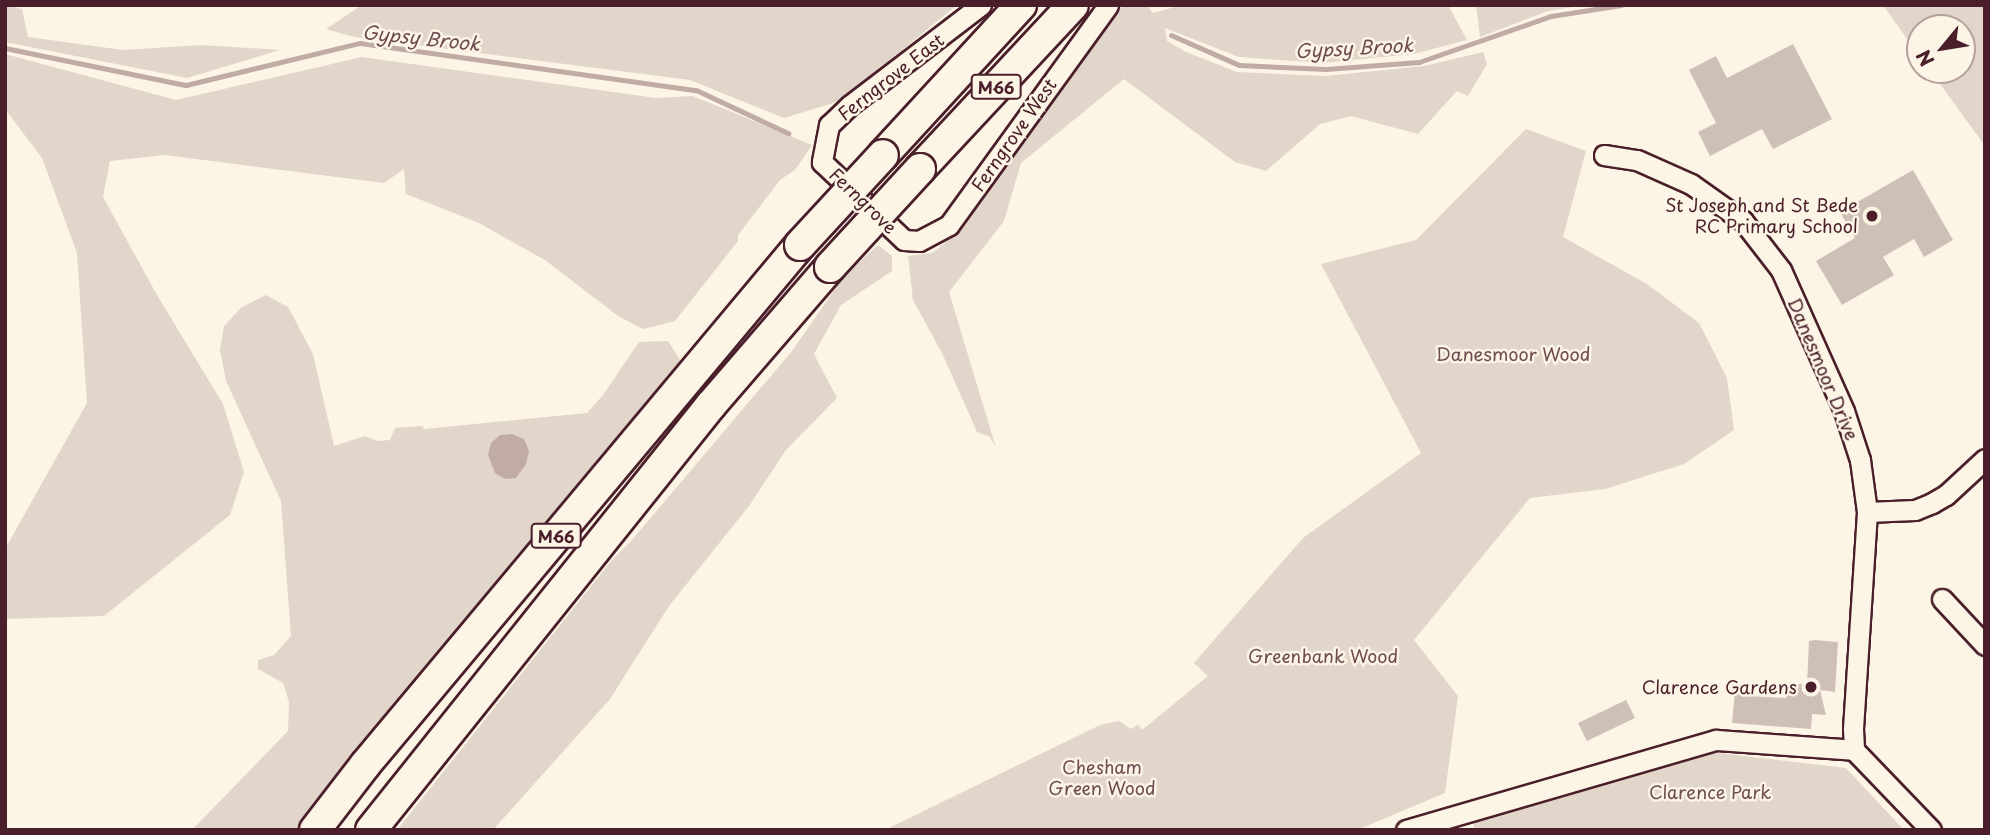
<!DOCTYPE html>
<style>
body{margin:0}
#map{position:relative;width:1990px;height:835px;overflow:hidden;background:#fcf5e5;font-family:"Playpen Sans",sans-serif}
div>[style]{position:absolute}
[style*='--x']{left:calc(var(--x)*1px);top:calc(var(--y)*1px);width:calc(var(--w)*1px);rotate:calc(var(--a)*1deg)}
.green>*{inset:0;background:#e2d5ca}
.water>*{inset:0;background:#c0aca5}
.stream>*{height:5px;margin:-2.5px;padding:0 2.5px;transform-origin:2.5px;border-radius:2.5px;background:#c0aca5}
.building>*{inset:0;background:#cfc0b7}
.roads{filter:drop-shadow(2px 0 #4a1f2b) drop-shadow(-2px 0 #4a1f2b) drop-shadow(0 2px #4a1f2b) drop-shadow(0 -2px #4a1f2b)}
.minor>*{height:19px;margin:-9.5px;padding:0 9.5px;transform-origin:9.5px;border-radius:9.5px;background:#fcf5e5}
.highway>*{height:30px;margin:-15px;padding:0 15px;transform-origin:15px;border-radius:15px;background:#fcf5e5}
.bridges{filter:drop-shadow(2px 0 #4a1f2b) drop-shadow(-2px 0 #4a1f2b) drop-shadow(0 2px #4a1f2b) drop-shadow(0 -2px #4a1f2b)}
.highway-bridge>*{height:30px;margin:-15px;padding:0 15px;transform-origin:15px;border-radius:15px;background:#fcf5e5}
.dots>*{width:19px;height:19px;translate:-50% -50%;box-sizing:border-box;border:4px solid #fcf5e5;border-radius:50%}
span{translate:-50% -50%;white-space:nowrap;text-align:center;line-height:1.15;-webkit-text-stroke:5px #fcf5e5;paint-order:stroke}
.shield-label span{padding:2px 5px;background:#fcf5e5;border:2px solid;border-radius:5px;-webkit-text-stroke-width:0}
.shield-label{font-size:16px;color:#4a1f2b;font-weight:700}
.street-label{font-size:18px;color:#4a1f2b}
.poi-label{font-size:18px;color:#4a1f2b}
.right{translate:-100% -50%;text-align:right}
.park-label{font-size:18px;color:#704c53}
.water-label{font-size:19px;color:#6d4950;font-style:italic}
.frame{position:absolute;inset:0;border:7px solid #4a1f2b;pointer-events:none}
.north{position:absolute;left:1906px;top:14px;width:70px;height:70px;box-sizing:border-box;background:#fcf5e5;border:2px solid #b59f9b;border-radius:50%;rotate:240deg;font-size:19px;font-weight:700;line-height:28px;text-align:center;color:#4a1f2b}
.north::after{content:'';display:block;margin:auto;width:24px;height:32px;background:#4a1f2b;clip-path:polygon(50% 0,100% 100%,50% 72%,0 100%)}
</style>
<div id="map">
<div class="green">
<i style="clip-path:polygon(5px 5px,22px 9px,28px 37px,123px 50px,201px 45px,280px 50px,187px 78px,5px 42px)"></i>
<i style="clip-path:polygon(362px 5px,957px 5px,840px 101px,784px 118px,690px 80px,354px 37px,326px 29px)"></i>
<i style="clip-path:polygon(1123px 5px,1147px 5px,1153px 13px,1182px 5px,1448px 5px,1467px 40px,1414px 54px,1322px 63px,1239px 57px,1165px 28px,1167px 41px,1186px 52px,1237px 72px,1325px 76px,1424px 66px,1483px 52px,1487px 64px,1468px 96px,1457px 91px,1418px 134px,1351px 116px,1320px 124px,1266px 171px,1235px 162px,1124px 79px,1021px 163px,1004px 221px,949px 292px,996px 448px,990px 437px,977px 432px,942px 353px,913px 300px,908px 256px,932px 253px,956px 234px)"></i>
<i style="clip-path:polygon(1476px 5px,1586px 5px,1548px 11px,1480px 37px)"></i>
<i style="clip-path:polygon(1883px 5px,1985px 5px,1985px 146px,1930px 70px,1962px 70px,1962px 28px,1920px 28px,1920px 57px)"></i>
<i style="clip-path:polygon(5px 54px,176px 100px,362px 57px,656px 98px,693px 96px,812px 145px,795px 170px,780px 180px,738px 235px,738px 241px,675px 321px,643px 329px,618px 316px,545px 260px,479px 223px,406px 194px,404px 169px,384px 183px,165px 155px,110px 161px,103px 197px,157px 295px,223px 404px,244px 472px,230px 515px,104px 616px,5px 619px,5px 549px,87px 403px,77px 253px,42px 158px,5px 109px)"></i>
<i style="clip-path:polygon(1526px 129px,1586px 151px,1563px 237px,1647px 284px,1699px 323px,1727px 378px,1734px 430px,1684px 464px,1605px 489px,1530px 498px,1414px 640px,1458px 696px,1445px 793px,1357px 830px,885px 830px,1100px 725px,1119px 721px,1131px 729px,1138px 725px,1142px 730px,1208px 676px,1194px 663px,1303px 538px,1421px 453px,1321px 264px,1416px 240px)"></i>
<i style="clip-path:polygon(878px 245px,892px 256px,892px 271px,841px 305px,814px 354px,837px 398px,786px 450px,749px 506px,669px 606px,610px 699px,493px 830px,397px 830px,611px 561px,632px 540px,792px 351px,844px 276px)"></i>
<i style="clip-path:polygon(266px 295px,288px 307px,313px 354px,334px 446px,365px 436px,378px 441px,390px 440px,395px 428px,422px 426px,424px 429px,587px 413px,603px 395px,639px 342px,668px 341px,682px 363px,422px 676px,303px 830px,192px 830px,288px 731px,289px 702px,283px 683px,258px 669px,258px 660px,274px 655px,291px 636px,281px 501px,226px 381px,220px 350px,224px 326px,242px 307px)"></i>
<i style="clip-path:polygon(1710px 752px,1846px 768px,1904px 830px,1474px 830px,1474px 817px)"></i>
</div>
<div class="water">
<i style="clip-path:polygon(512px 434px,524px 439px,529px 451px,526px 464px,516px 478px,505px 479px,495px 473px,488px 455px,491px 443px,500px 435px)"></i>
</div>
<div class="stream">
<i style="--x:1171;--y:35;--w:74;--a:23.8"></i>
<i style="--x:1239;--y:65;--w:87;--a:2.6"></i>
<i style="--x:1326;--y:69;--w:93;--a:-4.3"></i>
<i style="--x:1419;--y:62;--w:140;--a:-19.2"></i>
<i style="--x:1551;--y:16;--w:71;--a:-8.9"></i>
<i style="--x:5;--y:48;--w:185;--a:11.6"></i>
<i style="--x:186;--y:85;--w:179;--a:-13.6"></i>
<i style="--x:360;--y:43;--w:339;--a:8"></i>
<i style="--x:696;--y:90;--w:102;--a:25.1"></i>
</div>
<div class="building">
<i style="clip-path:polygon(1793px 44px,1832px 119px,1773px 149px,1762px 129px,1710px 156px,1698px 132px,1716px 123px,1689px 70px,1716px 56px,1727px 78px)"></i>
<i style="clip-path:polygon(1913px 170px,1953px 240px,1924px 257px,1914px 239px,1883px 257px,1894px 275px,1842px 305px,1816px 261px,1855px 238px,1840px 212px)"></i>
<i style="clip-path:polygon(1815px 640px,1838px 642px,1835px 692px,1820px 690px,1826px 715px,1812px 714px,1811px 729px,1732px 723px,1735px 691px,1747px 692px,1747px 696px,1786px 698px,1787px 684px,1807px 684px,1809px 641px)"></i>
<i style="clip-path:polygon(1626px 700px,1635px 718px,1587px 741px,1578px 723px)"></i>
</div>
<div class="roads">
<div class="minor">
<i style="--x:981;--y:5;--w:166;--a:142.6"></i>
<i style="--x:849;--y:106;--w:28;--a:136"></i>
<i style="--x:829;--y:125;--w:38;--a:101"></i>
<i style="--x:822;--y:162;--w:113;--a:43.6"></i>
<i style="--x:904;--y:240;--w:15;--a:4"></i>
<i style="--x:919;--y:241;--w:34;--a:-28"></i>
<i style="--x:949;--y:225;--w:271;--a:-54.1"></i>
<i style="--x:1604;--y:155;--w:33;--a:9"></i>
<i style="--x:1637;--y:160;--w:59;--a:24"></i>
<i style="--x:1691;--y:184;--w:64;--a:35.4"></i>
<i style="--x:1743;--y:221;--w:62;--a:52.2"></i>
<i style="--x:1781;--y:270;--w:154;--a:65.9"></i>
<i style="--x:1844;--y:411;--w:52;--a:71.9"></i>
<i style="--x:1860;--y:460;--w:52;--a:82.3"></i>
<i style="--x:1867;--y:512;--w:217;--a:93.7"></i>
<i style="--x:1853;--y:729;--w:21;--a:87"></i>
<i style="--x:1854;--y:750;--w:111;--a:46.1"></i>
<i style="--x:1867;--y:512;--w:48;--a:-2.4"></i>
<i style="--x:1915;--y:510;--w:18;--a:-22"></i>
<i style="--x:1932;--y:503;--w:16;--a:-30"></i>
<i style="--x:1946;--y:495;--w:53;--a:-42.7"></i>
<i style="--x:1942;--y:599;--w:63;--a:46.9"></i>
<i style="--x:1406;--y:830;--w:323;--a:-16.2"></i>
<i style="--x:1716;--y:740;--w:138;--a:4.1"></i>
</div>
<div class="highway">
<i style="--x:883;--y:155;--w:204;--a:-47.4"></i>
<i style="--x:920;--y:169;--w:224;--a:-47"></i>
<i style="--x:315;--y:830;--w:82;--a:-52.4"></i>
<i style="--x:365;--y:765;--w:678;--a:-50.09"></i>
<i style="--x:371;--y:830;--w:544;--a:-51.34"></i>
<i style="--x:711;--y:405;--w:182;--a:-49.2"></i>
</div>
</div>
<div class="bridges">
<div class="highway-bridge">
<i style="--x:800;--y:245;--w:122;--a:-47.3"></i>
<i style="--x:830;--y:267;--w:133;--a:-47.4"></i>
</div>
</div>
<div class="dots">
<i style="left:1872px;top:216px;background:#4a1f2b"></i>
<i style="left:1811px;top:687px;background:#4a1f2b"></i>
</div>
<div class="shield-label">
<span style="left:996px;top:87px">M66</span>
<span style="left:556px;top:536px">M66</span>
</div>
<div class="street-label">
<span style="left:891px;top:77px;rotate:-38deg">Ferngrove East</span>
<span style="left:1014px;top:135px;rotate:-55deg">Ferngrove West</span>
<span style="left:863px;top:201px;rotate:44deg">Ferngrove</span>
<span style="left:1823px;top:369px;rotate:67deg">Danesmoor Drive</span>
</div>
<div class="poi-label">
<span class="right" style="left:1858px;top:216px">St Joseph and St Bede<br>RC Primary School</span>
<span class="right" style="left:1797px;top:687px">Clarence Gardens</span>
</div>
<div class="park-label">
<span style="left:1513px;top:354px">Danesmoor Wood</span>
<span style="left:1323px;top:656px">Greenbank Wood</span>
<span style="left:1102px;top:778px">Chesham<br>Green Wood</span>
<span style="left:1710px;top:792px">Clarence Park</span>
</div>
<div class="water-label">
<span style="left:421px;top:38px;rotate:6deg">Gypsy Brook</span>
<span style="left:1354px;top:48px;rotate:-3deg">Gypsy Brook</span>
</div>
<div class="frame"></div>
<div class="north">N</div>
</div>
